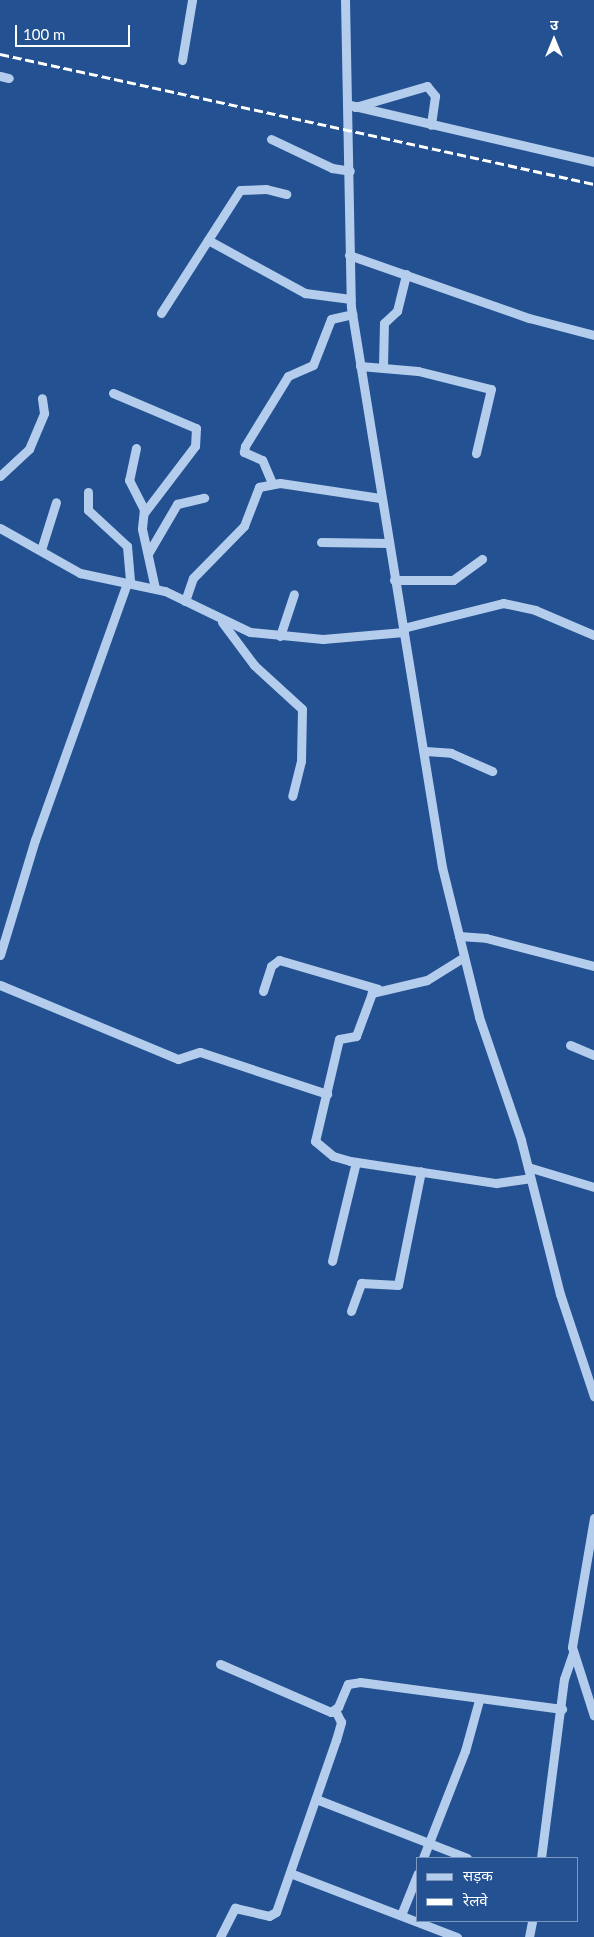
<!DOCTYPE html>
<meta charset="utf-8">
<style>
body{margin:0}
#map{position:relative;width:594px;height:1937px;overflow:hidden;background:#235191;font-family:Lato,"Noto Sans Devanagari",sans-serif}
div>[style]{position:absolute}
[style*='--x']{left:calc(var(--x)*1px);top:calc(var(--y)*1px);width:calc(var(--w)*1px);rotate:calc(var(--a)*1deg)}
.minor>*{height:9px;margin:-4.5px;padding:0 4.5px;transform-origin:4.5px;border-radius:4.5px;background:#b4cdec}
.rail>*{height:2.5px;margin-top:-1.25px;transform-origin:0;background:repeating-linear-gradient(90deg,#fff 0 9px,transparent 0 13px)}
span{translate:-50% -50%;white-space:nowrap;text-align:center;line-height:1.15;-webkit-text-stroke:5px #235191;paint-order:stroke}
.legend{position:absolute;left:416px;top:1857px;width:162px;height:65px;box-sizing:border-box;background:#235191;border:1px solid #7b97bd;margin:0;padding:6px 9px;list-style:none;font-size:15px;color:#fff}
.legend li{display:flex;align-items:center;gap:10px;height:25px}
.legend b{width:25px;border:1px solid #7b97bd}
.north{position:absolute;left:529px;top:15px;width:50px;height:50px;-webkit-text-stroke:4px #235191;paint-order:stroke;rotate:0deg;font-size:14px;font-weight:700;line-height:20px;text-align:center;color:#fff}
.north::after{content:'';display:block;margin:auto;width:18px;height:22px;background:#fff;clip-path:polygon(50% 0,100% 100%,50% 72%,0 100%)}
.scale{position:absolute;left:15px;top:25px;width:115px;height:22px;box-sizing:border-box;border:2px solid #fff;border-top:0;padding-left:6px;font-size:15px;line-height:18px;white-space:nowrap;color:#fff;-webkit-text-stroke:4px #235191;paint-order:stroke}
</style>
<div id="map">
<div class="minor">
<i style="--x:345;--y:0;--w:307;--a:88.9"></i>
<i style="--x:351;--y:307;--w:567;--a:80.77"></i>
<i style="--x:442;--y:867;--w:154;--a:76.1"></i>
<i style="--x:479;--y:1017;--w:130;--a:71.1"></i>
<i style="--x:521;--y:1140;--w:159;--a:75.8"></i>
<i style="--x:560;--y:1294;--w:108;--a:71.6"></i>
<i style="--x:182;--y:60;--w:61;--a:-80.5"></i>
<i style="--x:0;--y:76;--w:9;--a:13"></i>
<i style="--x:350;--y:105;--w:251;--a:13.1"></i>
<i style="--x:355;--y:107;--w:75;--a:-16.3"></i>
<i style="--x:427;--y:86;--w:13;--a:51"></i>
<i style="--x:435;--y:96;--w:29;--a:98"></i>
<i style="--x:271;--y:139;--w:68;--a:25.4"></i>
<i style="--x:332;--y:168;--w:18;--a:9"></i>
<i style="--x:208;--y:240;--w:111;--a:28.7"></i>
<i style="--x:305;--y:293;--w:46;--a:7.4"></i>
<i style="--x:349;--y:255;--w:191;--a:19.3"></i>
<i style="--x:529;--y:318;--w:67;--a:14.7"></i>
<i style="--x:161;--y:313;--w:146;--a:-57.3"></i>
<i style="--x:240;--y:190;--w:26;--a:-2"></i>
<i style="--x:266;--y:189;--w:21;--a:14"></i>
<i style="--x:360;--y:366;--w:58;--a:4.9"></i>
<i style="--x:418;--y:371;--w:75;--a:13.9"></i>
<i style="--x:491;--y:389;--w:66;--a:103.2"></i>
<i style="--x:383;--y:366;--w:43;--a:-88.7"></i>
<i style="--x:384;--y:323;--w:18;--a:-43"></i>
<i style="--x:397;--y:311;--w:38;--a:-76"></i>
<i style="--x:113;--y:393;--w:90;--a:22.9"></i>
<i style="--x:196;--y:428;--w:18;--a:93"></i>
<i style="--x:195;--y:446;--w:84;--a:127.3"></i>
<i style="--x:136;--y:448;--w:33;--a:102"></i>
<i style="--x:129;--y:480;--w:33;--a:63"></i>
<i style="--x:144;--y:509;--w:20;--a:96"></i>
<i style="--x:142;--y:529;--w:60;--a:77.6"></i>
<i style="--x:0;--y:476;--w:40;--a:-43"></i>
<i style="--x:29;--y:449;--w:39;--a:-67"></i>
<i style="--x:44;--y:413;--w:15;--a:-98"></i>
<i style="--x:272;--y:483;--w:25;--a:-113"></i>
<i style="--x:262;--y:460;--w:20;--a:-156"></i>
<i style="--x:244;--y:452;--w:6;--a:-81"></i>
<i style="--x:245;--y:446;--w:82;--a:-58.4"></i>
<i style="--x:288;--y:376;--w:27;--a:-24"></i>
<i style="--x:313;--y:365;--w:49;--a:-68.6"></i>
<i style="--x:331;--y:319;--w:22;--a:-13"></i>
<i style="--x:88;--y:492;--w:18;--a:90"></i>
<i style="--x:88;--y:510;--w:53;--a:42.7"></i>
<i style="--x:127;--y:546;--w:37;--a:85"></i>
<i style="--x:0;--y:528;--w:92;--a:29.4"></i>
<i style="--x:80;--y:573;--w:87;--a:12"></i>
<i style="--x:165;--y:591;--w:94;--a:25.8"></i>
<i style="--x:250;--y:632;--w:73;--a:5.5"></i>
<i style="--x:323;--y:639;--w:81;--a:-4.9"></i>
<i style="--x:321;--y:542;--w:67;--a:0.9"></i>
<i style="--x:41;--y:550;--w:50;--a:-72.6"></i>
<i style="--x:149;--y:552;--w:56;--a:-59.7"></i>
<i style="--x:177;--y:504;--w:28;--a:-13"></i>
<i style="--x:394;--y:580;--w:59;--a:0"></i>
<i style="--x:453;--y:580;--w:36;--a:-36"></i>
<i style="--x:185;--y:601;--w:24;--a:-71"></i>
<i style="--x:193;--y:578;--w:73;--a:-45.6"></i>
<i style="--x:244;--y:526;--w:42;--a:-69"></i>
<i style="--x:259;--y:487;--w:21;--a:-11"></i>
<i style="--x:280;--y:483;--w:101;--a:8.5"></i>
<i style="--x:222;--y:622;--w:54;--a:53.3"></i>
<i style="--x:254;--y:665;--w:65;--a:42.5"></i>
<i style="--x:302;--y:709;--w:52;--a:91.1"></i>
<i style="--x:301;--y:761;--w:36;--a:104"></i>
<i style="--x:403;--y:628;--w:103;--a:-14"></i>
<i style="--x:503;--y:603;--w:33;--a:12"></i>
<i style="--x:535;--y:610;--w:64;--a:23"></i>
<i style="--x:280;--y:636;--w:44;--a:-71.6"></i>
<i style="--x:425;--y:751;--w:26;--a:4"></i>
<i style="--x:451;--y:753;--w:45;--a:23.7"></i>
<i style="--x:459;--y:936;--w:27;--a:4"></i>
<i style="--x:486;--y:938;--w:112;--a:14.5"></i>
<i style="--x:0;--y:955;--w:120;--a:-73.1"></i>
<i style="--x:35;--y:840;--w:273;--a:-70.3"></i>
<i style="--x:464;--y:957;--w:44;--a:148.1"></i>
<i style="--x:427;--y:980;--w:57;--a:166.7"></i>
<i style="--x:372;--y:993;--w:46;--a:110.4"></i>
<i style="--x:356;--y:1036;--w:17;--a:170"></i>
<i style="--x:339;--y:1039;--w:105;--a:103.2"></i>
<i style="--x:315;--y:1141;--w:23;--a:40"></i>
<i style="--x:333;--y:1156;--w:18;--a:16"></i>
<i style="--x:350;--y:1161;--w:148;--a:8.6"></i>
<i style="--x:496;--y:1183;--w:34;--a:-8"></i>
<i style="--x:0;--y:985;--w:193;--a:22.6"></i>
<i style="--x:178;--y:1059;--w:23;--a:-18"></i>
<i style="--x:200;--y:1052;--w:134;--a:18.3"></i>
<i style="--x:263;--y:991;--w:26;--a:-72"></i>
<i style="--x:271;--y:966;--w:10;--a:-37"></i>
<i style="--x:279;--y:960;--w:103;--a:16.3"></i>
<i style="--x:570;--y:1045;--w:26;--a:23"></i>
<i style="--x:528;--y:1167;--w:69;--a:16.9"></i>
<i style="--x:332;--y:1261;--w:102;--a:-76.4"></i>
<i style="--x:351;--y:1311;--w:30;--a:-70"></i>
<i style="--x:361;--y:1283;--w:37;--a:3"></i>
<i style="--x:398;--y:1285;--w:116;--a:-78.6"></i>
<i style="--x:594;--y:1518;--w:131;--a:99.7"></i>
<i style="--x:572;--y:1647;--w:72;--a:72.3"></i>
<i style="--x:220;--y:1664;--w:121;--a:23.4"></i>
<i style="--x:331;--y:1712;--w:9;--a:-36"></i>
<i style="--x:338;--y:1707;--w:25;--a:-67"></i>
<i style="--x:348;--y:1684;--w:12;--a:-9"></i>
<i style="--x:360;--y:1682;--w:204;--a:7.6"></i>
<i style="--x:316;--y:1799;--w:162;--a:21.3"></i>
<i style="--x:423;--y:1858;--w:115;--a:-68.6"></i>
<i style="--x:465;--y:1751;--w:53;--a:-74.6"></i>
<i style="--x:541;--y:1858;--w:180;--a:-82.7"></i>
<i style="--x:564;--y:1679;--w:28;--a:-71"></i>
<i style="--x:290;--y:1873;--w:179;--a:21"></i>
<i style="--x:401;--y:1915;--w:45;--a:-68"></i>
<i style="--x:220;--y:1937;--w:33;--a:-63"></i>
<i style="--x:235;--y:1908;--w:35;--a:13"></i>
<i style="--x:269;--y:1916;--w:8;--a:-30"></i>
<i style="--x:276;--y:1912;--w:182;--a:-70.8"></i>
<i style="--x:336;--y:1740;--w:19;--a:-74"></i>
<i style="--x:341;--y:1722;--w:13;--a:-117"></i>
<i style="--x:529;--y:1937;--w:16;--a:-79"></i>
</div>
<div class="rail">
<i style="--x:0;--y:54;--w:608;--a:12.34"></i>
</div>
<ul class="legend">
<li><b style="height:6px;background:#b4cdec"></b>सड़क</li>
<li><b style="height:6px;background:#fff"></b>रेलवे</li>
</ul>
<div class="north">उ</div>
<div class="scale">100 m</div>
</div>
